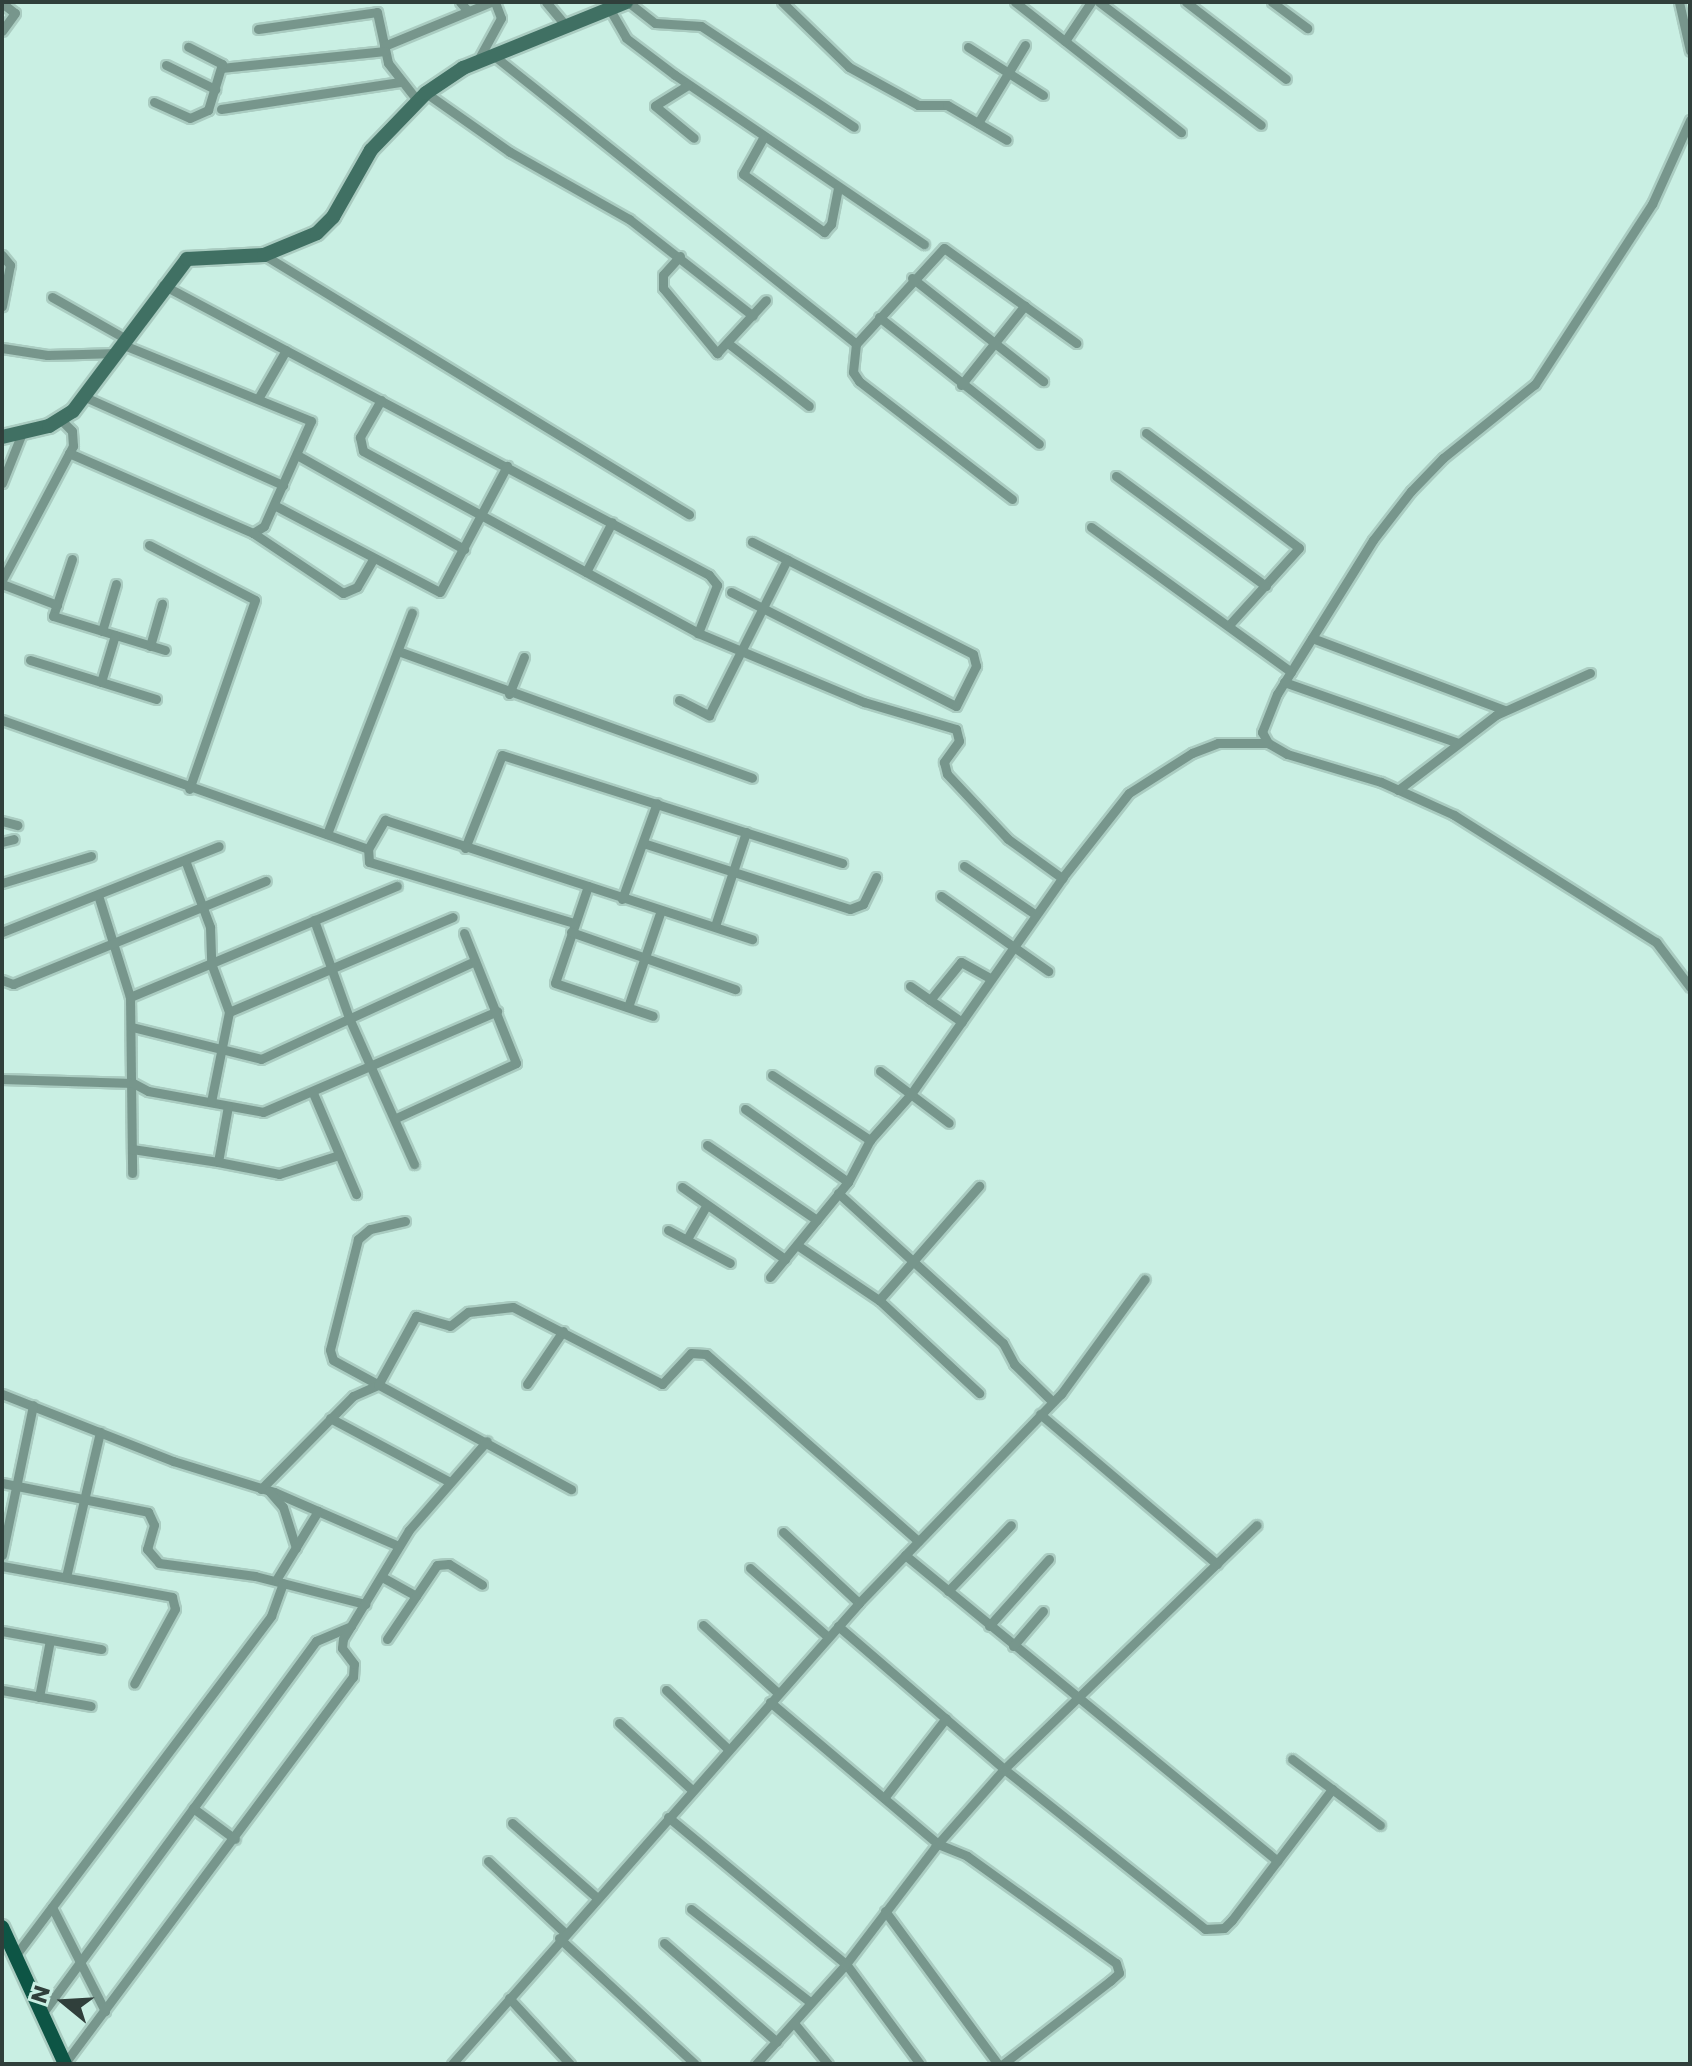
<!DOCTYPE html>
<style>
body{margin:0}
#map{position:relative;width:1692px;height:2066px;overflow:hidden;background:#c9efe3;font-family:Poppins,sans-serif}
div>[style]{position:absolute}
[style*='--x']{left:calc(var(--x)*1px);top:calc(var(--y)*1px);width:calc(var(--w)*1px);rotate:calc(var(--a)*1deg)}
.roads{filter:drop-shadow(2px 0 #aaccc1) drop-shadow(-2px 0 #aaccc1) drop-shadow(0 2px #aaccc1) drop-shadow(0 -2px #aaccc1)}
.street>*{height:9px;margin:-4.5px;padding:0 4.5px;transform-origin:4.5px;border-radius:4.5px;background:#77968c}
.secondary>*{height:14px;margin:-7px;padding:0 7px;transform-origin:7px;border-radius:7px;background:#407063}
.primary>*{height:14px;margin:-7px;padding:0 7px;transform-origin:7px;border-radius:7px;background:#0d5545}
span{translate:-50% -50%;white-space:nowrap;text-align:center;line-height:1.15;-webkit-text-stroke:6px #c9efe3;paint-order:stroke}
.frame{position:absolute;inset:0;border:4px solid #303f3b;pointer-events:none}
.north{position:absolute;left:24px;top:1962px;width:80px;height:80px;-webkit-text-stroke:6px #c9efe3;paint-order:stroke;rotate:288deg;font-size:22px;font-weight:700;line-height:32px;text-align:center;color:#303f3b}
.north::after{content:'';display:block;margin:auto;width:28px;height:36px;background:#303f3b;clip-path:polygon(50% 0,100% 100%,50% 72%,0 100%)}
</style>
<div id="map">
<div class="roads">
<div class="street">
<i style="--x:460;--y:2;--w:12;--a:48"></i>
<i style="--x:546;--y:2;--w:31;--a:50"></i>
<i style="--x:628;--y:2;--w:34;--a:38"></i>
<i style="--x:655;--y:23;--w:46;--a:3.7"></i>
<i style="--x:701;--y:26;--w:183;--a:33.4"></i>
<i style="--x:782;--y:2;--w:93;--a:44.1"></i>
<i style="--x:849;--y:67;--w:79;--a:28.8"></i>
<i style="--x:918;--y:105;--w:29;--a:0"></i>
<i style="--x:947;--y:105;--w:69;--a:30.3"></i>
<i style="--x:1015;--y:2;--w:211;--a:38.1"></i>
<i style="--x:1099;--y:2;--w:203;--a:37.2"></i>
<i style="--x:1186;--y:2;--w:126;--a:37.6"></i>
<i style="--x:1272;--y:2;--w:44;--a:36.6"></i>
<i style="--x:1679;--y:2;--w:50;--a:77.3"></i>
<i style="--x:2;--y:3;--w:16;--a:38"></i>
<i style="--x:15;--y:13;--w:22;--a:126"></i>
<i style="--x:609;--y:8;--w:34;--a:60"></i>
<i style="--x:626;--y:38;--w:61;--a:37.1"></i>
<i style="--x:675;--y:75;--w:301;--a:34.2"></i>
<i style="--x:258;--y:29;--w:120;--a:-8.1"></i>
<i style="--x:377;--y:12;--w:52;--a:77.8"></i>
<i style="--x:388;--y:63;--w:47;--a:51.9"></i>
<i style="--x:1065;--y:41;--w:47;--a:-56.3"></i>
<i style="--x:384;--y:46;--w:116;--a:-22.4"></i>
<i style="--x:968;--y:47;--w:89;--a:32.6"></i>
<i style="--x:493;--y:55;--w:464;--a:38.5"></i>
<i style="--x:477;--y:62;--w:50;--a:-61.4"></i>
<i style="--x:501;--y:18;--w:17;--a:-111"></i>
<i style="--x:166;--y:65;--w:55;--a:26.1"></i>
<i style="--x:221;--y:68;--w:165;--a:-5.9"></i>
<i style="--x:688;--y:85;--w:39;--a:148"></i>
<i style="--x:655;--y:106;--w:50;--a:39.4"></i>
<i style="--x:426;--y:93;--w:103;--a:35.1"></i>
<i style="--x:510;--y:152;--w:137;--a:29.4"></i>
<i style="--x:629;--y:219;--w:157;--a:38"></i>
<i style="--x:154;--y:102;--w:39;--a:24"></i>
<i style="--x:190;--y:118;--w:20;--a:-24"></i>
<i style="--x:208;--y:110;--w:48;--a:-73.1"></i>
<i style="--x:222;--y:64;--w:38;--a:-153"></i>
<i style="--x:221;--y:109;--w:181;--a:-8.6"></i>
<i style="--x:1690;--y:120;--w:92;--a:114.3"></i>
<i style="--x:1652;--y:204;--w:215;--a:123"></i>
<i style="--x:1535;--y:384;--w:118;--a:141.2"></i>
<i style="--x:1443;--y:458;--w:46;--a:134.1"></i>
<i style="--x:1411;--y:491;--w:62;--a:127.8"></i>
<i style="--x:1373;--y:540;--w:181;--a:121.9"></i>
<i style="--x:1277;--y:694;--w:41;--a:111.5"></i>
<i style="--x:1262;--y:732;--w:13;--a:61"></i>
<i style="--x:1268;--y:743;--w:22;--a:30"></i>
<i style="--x:1287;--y:754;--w:98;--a:16.6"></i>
<i style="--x:1381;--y:782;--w:80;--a:24.3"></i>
<i style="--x:1454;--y:815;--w:239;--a:32.2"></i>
<i style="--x:1656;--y:942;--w:56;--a:52.9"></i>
<i style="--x:978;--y:123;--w:91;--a:-58.9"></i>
<i style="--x:763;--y:138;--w:41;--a:119.1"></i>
<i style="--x:743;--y:174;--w:100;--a:35.6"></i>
<i style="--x:824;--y:232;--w:11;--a:-49"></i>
<i style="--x:831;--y:224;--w:37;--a:-79"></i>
<i style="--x:2;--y:255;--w:13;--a:51"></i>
<i style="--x:10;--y:265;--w:42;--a:101"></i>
<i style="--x:264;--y:255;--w:498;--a:31.4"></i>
<i style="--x:680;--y:256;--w:25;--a:132"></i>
<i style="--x:663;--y:275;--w:13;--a:90"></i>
<i style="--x:663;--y:288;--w:85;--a:50.3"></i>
<i style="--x:717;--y:353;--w:72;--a:-47.2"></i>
<i style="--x:912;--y:278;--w:167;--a:38.2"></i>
<i style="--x:163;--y:285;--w:618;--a:27.97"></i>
<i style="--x:709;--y:575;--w:13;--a:51"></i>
<i style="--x:717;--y:585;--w:52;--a:111.6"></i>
<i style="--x:52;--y:297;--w:87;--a:29.5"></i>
<i style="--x:879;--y:317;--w:204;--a:38.4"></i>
<i style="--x:729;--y:344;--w:101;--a:37.8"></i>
<i style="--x:2;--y:348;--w:46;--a:8.8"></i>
<i style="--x:47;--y:355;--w:71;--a:-1.6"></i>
<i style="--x:961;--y:385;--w:102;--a:-51.3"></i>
<i style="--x:85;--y:397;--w:217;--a:24"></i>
<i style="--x:259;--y:397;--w:54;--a:-60.1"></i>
<i style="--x:381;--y:400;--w:43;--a:119.6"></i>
<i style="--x:360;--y:437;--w:14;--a:78"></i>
<i style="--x:363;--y:451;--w:381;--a:28.5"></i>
<i style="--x:698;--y:633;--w:180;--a:22.6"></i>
<i style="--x:864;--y:702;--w:96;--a:16.4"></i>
<i style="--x:956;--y:729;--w:12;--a:76"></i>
<i style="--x:959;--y:741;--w:26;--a:126"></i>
<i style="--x:944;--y:762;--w:12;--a:76"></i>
<i style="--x:947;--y:774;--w:89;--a:46.8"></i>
<i style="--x:1008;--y:839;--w:67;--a:35.8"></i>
<i style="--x:1146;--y:433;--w:191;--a:36.9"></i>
<i style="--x:1299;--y:548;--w:105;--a:132.3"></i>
<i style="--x:69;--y:453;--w:201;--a:23.5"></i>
<i style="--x:253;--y:533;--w:13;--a:-32"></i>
<i style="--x:264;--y:526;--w:115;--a:-65.9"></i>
<i style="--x:311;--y:421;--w:202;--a:-157.9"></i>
<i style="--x:297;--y:455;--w:192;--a:29.4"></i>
<i style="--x:1116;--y:476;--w:186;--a:36.3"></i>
<i style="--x:2;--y:483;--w:54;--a:-68.2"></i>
<i style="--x:1012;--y:499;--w:193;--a:-142.4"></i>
<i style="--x:859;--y:381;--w:11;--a:-124"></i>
<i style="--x:853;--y:372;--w:28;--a:-84"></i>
<i style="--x:856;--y:344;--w:130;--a:-47.5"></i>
<i style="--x:944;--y:248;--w:163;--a:35.7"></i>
<i style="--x:274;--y:505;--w:187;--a:27.7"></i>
<i style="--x:440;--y:592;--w:143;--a:-62"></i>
<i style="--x:1091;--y:527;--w:247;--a:35.9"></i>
<i style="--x:253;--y:533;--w:108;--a:33.7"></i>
<i style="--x:343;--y:593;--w:15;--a:-23"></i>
<i style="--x:357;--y:587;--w:32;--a:-60"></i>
<i style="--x:149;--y:545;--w:119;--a:27.4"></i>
<i style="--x:255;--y:600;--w:200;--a:109.2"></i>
<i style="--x:72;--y:559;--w:60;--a:108.4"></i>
<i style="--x:53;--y:616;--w:117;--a:16.9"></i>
<i style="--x:586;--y:572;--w:56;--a:-62.5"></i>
<i style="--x:2;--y:580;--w:152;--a:-62.1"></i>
<i style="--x:73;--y:446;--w:15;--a:-94"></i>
<i style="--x:72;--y:431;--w:16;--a:-135"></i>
<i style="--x:2;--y:584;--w:59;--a:20.9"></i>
<i style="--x:731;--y:592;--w:252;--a:26.9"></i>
<i style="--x:956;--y:706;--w:45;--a:-63.4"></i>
<i style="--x:976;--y:666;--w:12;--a:-104"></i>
<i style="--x:973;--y:654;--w:248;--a:-153.1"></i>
<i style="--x:102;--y:631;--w:49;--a:-73.4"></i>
<i style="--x:1312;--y:638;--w:206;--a:20.5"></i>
<i style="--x:150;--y:646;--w:44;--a:-74.1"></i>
<i style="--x:398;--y:651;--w:376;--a:19.7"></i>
<i style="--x:30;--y:660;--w:132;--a:17.2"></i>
<i style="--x:101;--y:682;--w:49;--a:-73.4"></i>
<i style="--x:1284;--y:682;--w:184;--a:19.3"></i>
<i style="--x:509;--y:694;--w:40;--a:-68"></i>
<i style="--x:679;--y:700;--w:34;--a:27"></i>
<i style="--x:709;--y:715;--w:174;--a:-63.3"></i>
<i style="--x:2;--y:720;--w:388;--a:19.4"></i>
<i style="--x:1398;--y:790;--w:123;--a:-37.4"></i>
<i style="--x:1496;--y:715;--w:103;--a:-24.1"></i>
<i style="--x:2;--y:821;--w:16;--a:15"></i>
<i style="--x:327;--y:834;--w:237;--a:-69"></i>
<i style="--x:2;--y:842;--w:12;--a:-14"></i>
<i style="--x:643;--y:843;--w:217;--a:17.7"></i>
<i style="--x:850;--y:909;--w:14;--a:-21"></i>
<i style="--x:863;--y:904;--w:30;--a:-64"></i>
<i style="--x:465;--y:848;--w:100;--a:-68.3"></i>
<i style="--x:502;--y:755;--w:357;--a:17.6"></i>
<i style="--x:185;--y:860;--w:72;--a:69.5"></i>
<i style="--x:210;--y:927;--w:36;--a:88"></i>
<i style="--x:211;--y:963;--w:52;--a:69.8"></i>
<i style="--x:964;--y:866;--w:87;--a:34.2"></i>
<i style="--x:2;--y:883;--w:93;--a:-16.9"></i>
<i style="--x:588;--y:886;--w:102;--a:108.8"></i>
<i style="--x:555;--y:983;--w:103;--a:18.6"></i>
<i style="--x:98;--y:895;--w:107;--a:72.6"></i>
<i style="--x:130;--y:997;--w:176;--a:89.3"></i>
<i style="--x:941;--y:896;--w:131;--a:35"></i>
<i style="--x:622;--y:899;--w:102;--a:-70"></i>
<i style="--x:314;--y:920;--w:104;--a:70.3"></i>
<i style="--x:349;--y:1018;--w:160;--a:66"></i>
<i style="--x:574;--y:923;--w:214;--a:-163.4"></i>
<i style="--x:369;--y:862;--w:13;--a:-94"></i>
<i style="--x:368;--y:849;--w:34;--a:-60"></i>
<i style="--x:385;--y:820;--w:386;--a:18"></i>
<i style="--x:715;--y:926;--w:99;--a:-71.7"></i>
<i style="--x:2;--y:932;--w:233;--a:-21.6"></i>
<i style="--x:571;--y:932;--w:174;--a:19.2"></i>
<i style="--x:2;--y:980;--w:12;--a:20"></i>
<i style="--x:13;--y:984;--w:273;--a:-22.2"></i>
<i style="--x:910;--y:986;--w:63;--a:34.7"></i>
<i style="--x:130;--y:997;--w:289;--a:-22.6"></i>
<i style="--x:930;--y:1000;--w:49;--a:-50.8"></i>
<i style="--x:961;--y:962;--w:33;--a:29"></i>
<i style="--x:628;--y:1007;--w:102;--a:-71.2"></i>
<i style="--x:132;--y:1027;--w:133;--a:13.9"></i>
<i style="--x:261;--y:1059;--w:235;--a:-24.6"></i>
<i style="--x:880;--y:1071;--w:86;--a:37"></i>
<i style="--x:772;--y:1075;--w:118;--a:33.6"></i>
<i style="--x:2;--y:1079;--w:131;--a:1.7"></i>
<i style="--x:133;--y:1083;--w:17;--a:28"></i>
<i style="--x:148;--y:1091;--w:117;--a:10.3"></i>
<i style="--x:263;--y:1112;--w:255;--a:-23.3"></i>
<i style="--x:313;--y:1093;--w:110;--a:66.9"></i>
<i style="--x:211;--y:1102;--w:92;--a:-78.7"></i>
<i style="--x:229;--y:1012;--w:243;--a:-23"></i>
<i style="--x:745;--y:1109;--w:126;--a:35.3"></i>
<i style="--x:396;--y:1118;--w:132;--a:-24.6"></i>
<i style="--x:516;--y:1063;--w:140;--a:-111.8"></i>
<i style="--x:707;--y:1145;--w:133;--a:34.3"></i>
<i style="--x:132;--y:1149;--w:87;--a:8.6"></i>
<i style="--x:218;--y:1162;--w:57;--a:-79.9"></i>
<i style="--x:218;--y:1162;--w:62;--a:11.1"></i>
<i style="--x:279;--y:1174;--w:63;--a:-17.6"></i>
<i style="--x:682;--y:1187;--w:126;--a:35"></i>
<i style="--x:838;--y:1193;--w:223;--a:42.3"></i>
<i style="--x:1003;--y:1343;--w:24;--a:62"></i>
<i style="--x:1014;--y:1364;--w:54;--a:44.3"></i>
<i style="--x:405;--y:1221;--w:36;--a:167"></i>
<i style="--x:370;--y:1229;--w:16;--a:140"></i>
<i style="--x:358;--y:1239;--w:114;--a:104.2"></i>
<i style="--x:330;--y:1350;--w:10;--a:73"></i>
<i style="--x:333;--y:1360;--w:271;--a:28.5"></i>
<i style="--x:668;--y:1230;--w:70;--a:28"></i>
<i style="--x:687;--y:1239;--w:39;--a:-60"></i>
<i style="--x:797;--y:1245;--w:99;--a:33.9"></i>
<i style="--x:879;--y:1300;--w:137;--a:42.9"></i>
<i style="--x:770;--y:1277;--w:123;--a:-50.6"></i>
<i style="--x:848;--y:1182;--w:47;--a:-62.4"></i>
<i style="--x:870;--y:1140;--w:62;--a:-48.3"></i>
<i style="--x:911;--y:1094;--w:264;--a:-55"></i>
<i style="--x:1062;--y:878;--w:108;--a:-51.8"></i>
<i style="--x:1129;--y:793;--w:75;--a:-32.4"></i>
<i style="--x:1192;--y:753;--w:28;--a:-21"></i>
<i style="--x:1218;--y:743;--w:50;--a:0"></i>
<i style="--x:879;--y:1300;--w:152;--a:-48.7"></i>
<i style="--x:527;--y:1384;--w:64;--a:-55.8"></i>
<i style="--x:2;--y:1394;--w:184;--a:21.4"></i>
<i style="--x:173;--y:1461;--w:106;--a:17.1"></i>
<i style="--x:274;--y:1492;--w:136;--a:23.4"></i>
<i style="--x:1040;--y:1414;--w:232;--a:40.3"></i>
<i style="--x:330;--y:1418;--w:136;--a:28.1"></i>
<i style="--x:2;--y:1483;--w:149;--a:11.2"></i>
<i style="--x:148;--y:1512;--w:14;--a:65"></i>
<i style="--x:154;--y:1525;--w:25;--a:106"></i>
<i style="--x:147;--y:1549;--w:18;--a:49"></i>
<i style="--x:159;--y:1563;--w:97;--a:7.7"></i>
<i style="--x:255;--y:1576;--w:114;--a:14.3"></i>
<i style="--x:261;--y:1489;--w:131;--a:-45.3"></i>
<i style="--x:353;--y:1396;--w:27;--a:-24"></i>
<i style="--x:378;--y:1385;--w:79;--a:-61.2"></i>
<i style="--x:416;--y:1316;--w:35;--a:16"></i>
<i style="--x:450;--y:1326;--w:23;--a:-38"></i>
<i style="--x:468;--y:1312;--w:45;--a:-6.3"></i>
<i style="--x:513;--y:1307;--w:168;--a:27.3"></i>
<i style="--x:662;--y:1384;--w:42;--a:-46.9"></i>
<i style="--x:691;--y:1353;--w:15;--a:4"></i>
<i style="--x:706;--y:1354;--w:283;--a:41.4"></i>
<i style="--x:269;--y:1491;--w:21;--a:49"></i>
<i style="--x:283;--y:1507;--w:43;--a:72.4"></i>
<i style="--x:783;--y:1532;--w:104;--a:43.1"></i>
<i style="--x:2;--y:1555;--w:153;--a:-78.3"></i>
<i style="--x:905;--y:1555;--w:482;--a:39.4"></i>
<i style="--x:2;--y:1566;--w:173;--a:10.3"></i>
<i style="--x:172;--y:1597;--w:12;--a:76"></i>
<i style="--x:175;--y:1609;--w:85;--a:118.7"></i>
<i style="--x:750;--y:1568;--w:104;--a:41.5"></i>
<i style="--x:66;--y:1577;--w:149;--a:-76.8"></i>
<i style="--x:382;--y:1577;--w:39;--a:29"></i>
<i style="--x:276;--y:1580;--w:81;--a:-58.7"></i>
<i style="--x:948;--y:1591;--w:91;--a:-46.3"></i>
<i style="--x:703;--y:1625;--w:101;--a:42.2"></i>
<i style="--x:838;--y:1626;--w:219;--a:40.7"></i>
<i style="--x:1004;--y:1769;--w:257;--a:38.5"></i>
<i style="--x:1205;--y:1929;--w:19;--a:-3"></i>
<i style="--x:1224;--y:1928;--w:11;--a:-45"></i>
<i style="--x:1232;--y:1920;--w:165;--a:-52.6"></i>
<i style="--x:989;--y:1626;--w:90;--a:-48.2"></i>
<i style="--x:2;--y:1631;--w:101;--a:10.3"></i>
<i style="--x:387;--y:1639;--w:89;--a:-56"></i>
<i style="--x:437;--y:1565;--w:12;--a:-5"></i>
<i style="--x:449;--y:1564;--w:39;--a:32"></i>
<i style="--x:1013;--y:1646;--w:46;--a:-49.4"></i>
<i style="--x:2;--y:1690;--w:90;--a:10.2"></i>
<i style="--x:666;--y:1690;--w:86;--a:43.6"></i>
<i style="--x:39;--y:1697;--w:58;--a:-79.1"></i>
<i style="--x:770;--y:1702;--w:220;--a:40.2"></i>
<i style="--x:938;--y:1844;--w:31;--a:22"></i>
<i style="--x:967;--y:1856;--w:183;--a:35.7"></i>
<i style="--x:1116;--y:1963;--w:10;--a:73"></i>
<i style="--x:1119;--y:1973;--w:12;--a:138"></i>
<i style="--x:1110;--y:1981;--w:135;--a:142.2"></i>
<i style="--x:619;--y:1723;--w:98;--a:42.5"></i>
<i style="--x:1292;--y:1759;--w:110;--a:36.9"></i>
<i style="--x:884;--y:1798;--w:101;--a:-52.2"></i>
<i style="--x:193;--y:1808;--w:52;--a:36.4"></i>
<i style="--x:668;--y:1817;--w:231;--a:39.6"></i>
<i style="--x:846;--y:1964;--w:124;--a:53.5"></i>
<i style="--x:512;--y:1823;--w:111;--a:41.3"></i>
<i style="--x:488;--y:1861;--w:104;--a:43.1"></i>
<i style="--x:52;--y:1907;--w:117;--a:63"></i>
<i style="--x:691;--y:1909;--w:151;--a:38"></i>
<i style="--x:885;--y:1911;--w:190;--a:53.6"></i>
<i style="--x:559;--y:1938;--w:185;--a:42.8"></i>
<i style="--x:664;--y:1943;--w:150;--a:41.2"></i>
<i style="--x:15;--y:1956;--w:426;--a:-53"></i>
<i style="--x:271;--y:1616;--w:35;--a:-70"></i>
<i style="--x:509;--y:1998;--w:90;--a:47.3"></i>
<i style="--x:42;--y:2014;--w:463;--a:-53.7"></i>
<i style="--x:316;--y:1641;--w:38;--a:-23"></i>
<i style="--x:794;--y:2023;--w:53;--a:50.3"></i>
<i style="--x:65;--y:2063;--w:482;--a:-53.3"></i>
<i style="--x:353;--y:1677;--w:13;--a:-86"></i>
<i style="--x:354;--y:1664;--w:20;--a:-127"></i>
<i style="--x:342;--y:1648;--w:9;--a:-84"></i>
<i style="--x:343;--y:1639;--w:127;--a:-58.8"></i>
<i style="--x:409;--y:1530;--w:118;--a:-48.8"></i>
<i style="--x:452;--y:2064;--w:615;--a:-48.56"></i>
<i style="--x:859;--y:1603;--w:291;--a:-46"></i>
<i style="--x:1061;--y:1394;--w:142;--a:-53.9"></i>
<i style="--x:756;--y:2064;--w:135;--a:-48"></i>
<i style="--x:846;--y:1964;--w:147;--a:-52.7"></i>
<i style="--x:935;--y:1847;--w:104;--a:-48.5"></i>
<i style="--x:1004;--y:1769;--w:351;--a:-44"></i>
</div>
<div class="secondary">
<i style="--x:2;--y:437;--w:48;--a:-13.2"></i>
<i style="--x:49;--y:426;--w:28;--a:-32"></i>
<i style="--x:73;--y:411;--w:190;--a:-53.1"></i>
<i style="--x:187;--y:259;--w:77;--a:-3"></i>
<i style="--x:264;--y:255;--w:57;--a:-22.5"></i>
<i style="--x:317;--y:233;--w:23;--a:-45"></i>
<i style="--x:333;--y:217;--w:77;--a:-60.4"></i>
<i style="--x:371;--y:150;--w:79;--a:-46"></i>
<i style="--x:426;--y:93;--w:45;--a:-34"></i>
<i style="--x:463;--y:68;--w:176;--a:-22"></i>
</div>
<div class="primary">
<i style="--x:2;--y:1927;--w:151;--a:65.3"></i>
</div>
</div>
<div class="frame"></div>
<div class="north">N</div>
</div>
